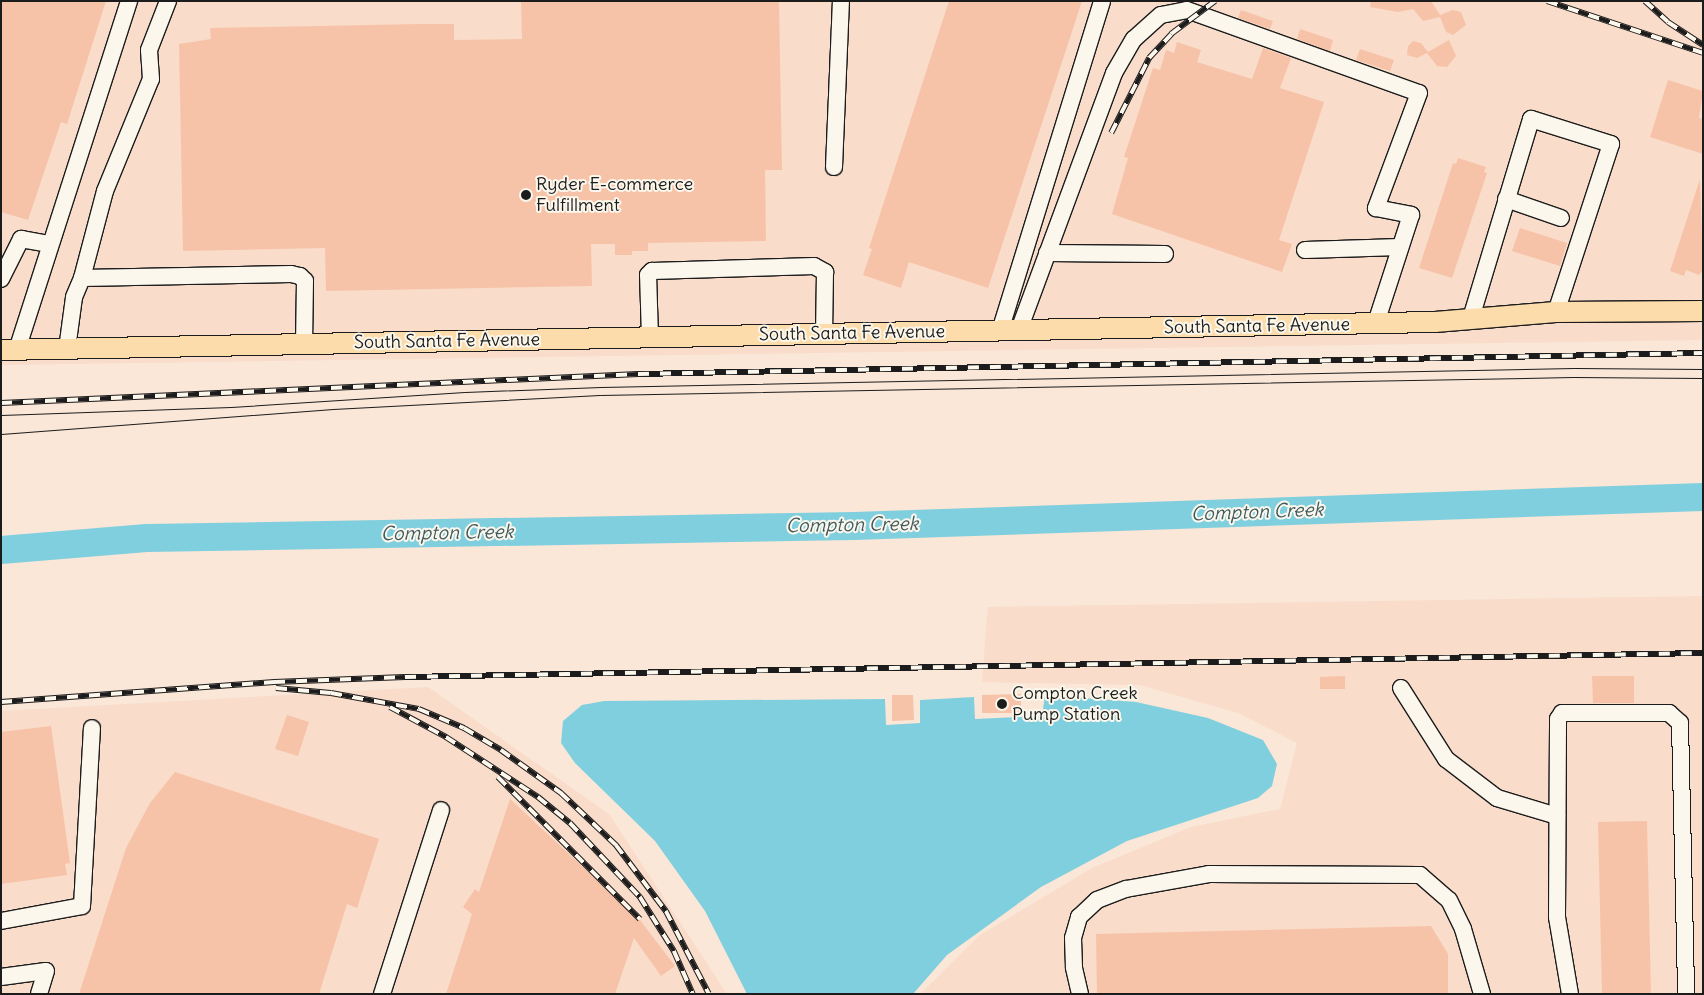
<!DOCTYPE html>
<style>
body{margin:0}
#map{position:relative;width:1704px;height:995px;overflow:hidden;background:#fae7d8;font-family:Delius,sans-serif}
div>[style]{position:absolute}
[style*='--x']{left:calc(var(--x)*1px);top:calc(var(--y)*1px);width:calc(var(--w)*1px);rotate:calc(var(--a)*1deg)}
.built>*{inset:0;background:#f9dcca}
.water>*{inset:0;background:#80cfde}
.river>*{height:28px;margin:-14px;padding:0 14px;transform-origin:14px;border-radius:14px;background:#80cfde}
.building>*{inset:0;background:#f7c3a8}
.roads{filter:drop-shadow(1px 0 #1c1c1c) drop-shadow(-1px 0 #1c1c1c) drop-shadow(0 1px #1c1c1c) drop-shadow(0 -1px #1c1c1c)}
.minor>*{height:16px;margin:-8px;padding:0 8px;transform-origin:8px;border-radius:8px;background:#fbf7ec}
.major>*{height:20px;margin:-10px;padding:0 10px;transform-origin:10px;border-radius:10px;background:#fddcac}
.tram>*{height:1px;margin:-0.5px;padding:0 0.5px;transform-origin:0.5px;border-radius:0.5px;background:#1c1c1c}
.rail>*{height:5.5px;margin-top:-2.75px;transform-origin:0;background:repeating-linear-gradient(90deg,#fbf7ec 0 11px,#1c1c1c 0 22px);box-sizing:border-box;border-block:1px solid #1c1c1c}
.dots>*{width:14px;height:14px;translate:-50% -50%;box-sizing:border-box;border:2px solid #fbf7ec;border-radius:50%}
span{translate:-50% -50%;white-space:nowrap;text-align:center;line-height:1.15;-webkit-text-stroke:4px #fbf7ec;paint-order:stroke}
.poi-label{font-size:18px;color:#1c1c1c}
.left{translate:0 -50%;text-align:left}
.street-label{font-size:18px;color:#1c1c1c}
.water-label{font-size:19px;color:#3f5b60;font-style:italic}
.frame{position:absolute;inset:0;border:2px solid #1c1c1c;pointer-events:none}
</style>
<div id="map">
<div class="built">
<i style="clip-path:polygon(1px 1px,1703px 1px,1703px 340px,1px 365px)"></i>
<i style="clip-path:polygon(1703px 596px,1703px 994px,920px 994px,980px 935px,1092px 868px,1191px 827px,1280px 809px,1297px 743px,1238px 713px,1140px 685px,982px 682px,988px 607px)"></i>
<i style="clip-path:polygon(428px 687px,609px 814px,727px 994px,1px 994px,1px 711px)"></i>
</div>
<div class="water">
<i style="clip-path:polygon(1045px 695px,1136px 702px,1208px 718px,1263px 740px,1277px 764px,1272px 786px,1258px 798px,1127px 841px,1041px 887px,947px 955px,913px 994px,747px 994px,705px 911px,655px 841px,575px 763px,561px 743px,563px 721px,582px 705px,604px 701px,885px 699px,886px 725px,920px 723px,920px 700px,974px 697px,975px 719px,1042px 716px)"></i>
</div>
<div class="river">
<i style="--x:1;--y:550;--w:146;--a:-4.7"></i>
<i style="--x:147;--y:538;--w:707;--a:-0.97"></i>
<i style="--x:854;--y:526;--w:849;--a:-1.96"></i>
</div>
<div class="building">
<i style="clip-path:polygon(1px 1px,106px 1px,67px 124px,61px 122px,28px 220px,1px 212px)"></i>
<i style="clip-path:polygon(521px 1px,779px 1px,782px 170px,765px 170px,766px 241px,648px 243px,648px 251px,632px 251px,632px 255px,615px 255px,615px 244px,591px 244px,592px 286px,326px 291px,325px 248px,183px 251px,179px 44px,211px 39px,210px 28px,420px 24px,454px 24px,454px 40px,522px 39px)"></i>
<i style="clip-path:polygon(949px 1px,1082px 1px,988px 288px,909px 262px,901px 288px,863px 275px,872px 249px,869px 248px)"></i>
<i style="clip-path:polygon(1371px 1px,1431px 1px,1440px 15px,1453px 10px,1461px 12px,1466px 25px,1453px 35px,1446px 32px,1440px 17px,1423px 21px,1413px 9px,1398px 12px,1370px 7px)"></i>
<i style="clip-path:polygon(1241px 10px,1273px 21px,1270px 29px,1238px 18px)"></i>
<i style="clip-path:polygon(1300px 29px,1333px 40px,1330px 51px,1297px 39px)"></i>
<i style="clip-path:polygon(1449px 40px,1456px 56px,1447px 67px,1437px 66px,1427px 53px,1417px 58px,1407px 55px,1408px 46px,1413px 41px,1421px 43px,1428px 52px)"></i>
<i style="clip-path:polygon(1177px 42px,1201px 50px,1197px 62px,1252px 79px,1263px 48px,1291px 58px,1280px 88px,1324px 102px,1279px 240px,1292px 244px,1282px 272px,1112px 214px,1128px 158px,1124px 157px,1153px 68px,1160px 70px,1166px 50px,1174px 53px)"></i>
<i style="clip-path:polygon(1360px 49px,1394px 60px,1390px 71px,1356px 60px)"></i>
<i style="clip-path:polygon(1668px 80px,1703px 91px,1699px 118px,1703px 119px,1703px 154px,1650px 137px)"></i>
<i style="clip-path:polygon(1458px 158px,1486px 167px,1484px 172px,1487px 173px,1452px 278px,1419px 268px,1453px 163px,1456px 164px)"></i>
<i style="clip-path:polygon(1700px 179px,1703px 270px,1699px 275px,1686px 270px,1684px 276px,1670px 271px)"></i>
<i style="clip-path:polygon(1520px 228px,1567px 243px,1560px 266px,1512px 251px)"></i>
<i style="clip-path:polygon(1345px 676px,1345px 689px,1320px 689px,1320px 677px)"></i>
<i style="clip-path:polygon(1592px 676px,1634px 676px,1634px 703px,1593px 703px)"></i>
<i style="clip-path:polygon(1021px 694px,1021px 713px,982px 713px,982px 695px)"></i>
<i style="clip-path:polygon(892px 695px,913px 695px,914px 720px,892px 721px)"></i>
<i style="clip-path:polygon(287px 715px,309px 722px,298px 756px,275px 749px)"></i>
<i style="clip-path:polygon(51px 726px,70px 863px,65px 864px,67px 875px,1px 884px,1px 732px)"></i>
<i style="clip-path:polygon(175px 772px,379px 839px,357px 908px,347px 904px,319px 994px,79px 994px,126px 848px,150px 803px)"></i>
<i style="clip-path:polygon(510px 799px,640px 920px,675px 966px,661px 976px,634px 938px,615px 994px,446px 994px,472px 914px,463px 907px,475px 889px,479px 892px)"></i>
<i style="clip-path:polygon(1647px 821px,1651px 994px,1602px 994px,1598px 822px)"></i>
<i style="clip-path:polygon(1431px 926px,1448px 954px,1448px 994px,1097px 994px,1096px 934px)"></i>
</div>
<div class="roads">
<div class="minor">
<i style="--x:834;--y:167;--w:166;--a:-87.6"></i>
<i style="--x:1506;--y:199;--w:58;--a:19.1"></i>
<i style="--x:1305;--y:250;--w:95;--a:-1.8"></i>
<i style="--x:1047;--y:253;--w:118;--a:0.5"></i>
<i style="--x:82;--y:278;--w:90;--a:-75.2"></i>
<i style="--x:105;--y:191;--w:121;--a:-67.7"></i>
<i style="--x:151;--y:79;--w:29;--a:-94"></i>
<i style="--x:149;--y:50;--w:53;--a:-68.8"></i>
<i style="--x:1;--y:279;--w:45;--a:-63.4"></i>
<i style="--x:21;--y:239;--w:29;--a:10"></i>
<i style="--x:1471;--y:318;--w:208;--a:-73.2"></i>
<i style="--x:1531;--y:119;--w:84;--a:17.4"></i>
<i style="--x:1611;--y:144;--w:177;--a:108.1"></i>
<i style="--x:1019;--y:330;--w:274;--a:-69.7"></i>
<i style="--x:1114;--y:73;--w:39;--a:-60"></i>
<i style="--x:1134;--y:39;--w:36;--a:-42"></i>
<i style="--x:1161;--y:15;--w:26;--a:-11"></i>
<i style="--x:1187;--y:10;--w:246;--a:19.7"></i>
<i style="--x:1419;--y:93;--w:123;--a:110.5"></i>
<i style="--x:1376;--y:208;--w:36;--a:11"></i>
<i style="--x:1411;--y:215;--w:114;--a:108"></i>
<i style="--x:1000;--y:331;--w:345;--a:-72.8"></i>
<i style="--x:650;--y:337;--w:62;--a:-91.8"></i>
<i style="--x:648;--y:275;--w:6;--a:-45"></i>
<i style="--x:652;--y:271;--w:162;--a:-1.8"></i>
<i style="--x:814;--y:266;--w:13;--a:29"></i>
<i style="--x:825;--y:272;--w:62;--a:90.9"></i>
<i style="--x:67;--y:349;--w:52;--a:-82.3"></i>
<i style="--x:74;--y:297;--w:21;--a:-67"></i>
<i style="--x:82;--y:278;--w:209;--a:-1.1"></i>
<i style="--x:291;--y:274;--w:9;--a:13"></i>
<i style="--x:300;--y:276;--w:7;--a:45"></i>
<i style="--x:305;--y:281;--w:63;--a:90.9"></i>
<i style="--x:17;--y:350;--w:367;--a:-72.2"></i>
<i style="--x:1401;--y:688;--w:84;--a:57.6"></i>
<i style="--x:1446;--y:759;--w:64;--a:37.4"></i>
<i style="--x:1497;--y:798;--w:63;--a:16.7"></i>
<i style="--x:1;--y:921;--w:82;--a:-10.5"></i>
<i style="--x:82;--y:906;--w:178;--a:-86.8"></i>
<i style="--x:1;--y:977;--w:45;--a:-7.6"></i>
<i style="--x:46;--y:971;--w:24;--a:107"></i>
<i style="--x:382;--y:994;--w:193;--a:-72.2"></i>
<i style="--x:1080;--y:994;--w:28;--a:-103"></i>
<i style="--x:1074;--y:967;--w:29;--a:-92"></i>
<i style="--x:1073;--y:938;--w:22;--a:-74"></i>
<i style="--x:1079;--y:917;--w:25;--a:-43"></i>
<i style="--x:1097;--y:900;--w:31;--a:-21"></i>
<i style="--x:1126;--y:889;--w:84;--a:-10.2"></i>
<i style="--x:1209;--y:874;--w:211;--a:0.3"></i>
<i style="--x:1420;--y:875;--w:38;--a:41"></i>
<i style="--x:1449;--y:900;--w:32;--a:64"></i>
<i style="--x:1463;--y:929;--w:68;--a:73.7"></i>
<i style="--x:1570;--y:994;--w:78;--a:-99.6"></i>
<i style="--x:1557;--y:917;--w:198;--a:-89.7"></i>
<i style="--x:1558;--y:719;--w:7;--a:-56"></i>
<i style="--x:1562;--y:713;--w:107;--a:0"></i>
<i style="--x:1669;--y:713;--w:15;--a:42"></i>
<i style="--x:1680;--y:723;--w:271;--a:88.7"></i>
</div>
<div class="major">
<i style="--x:1;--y:350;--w:1434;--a:-1.12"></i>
<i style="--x:1435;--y:322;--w:121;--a:-4.7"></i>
<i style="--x:1556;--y:312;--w:147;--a:-0.4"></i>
</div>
</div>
<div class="tram">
<i style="--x:1;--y:415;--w:230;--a:-2"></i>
<i style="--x:231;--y:407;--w:234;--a:-3.7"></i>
<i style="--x:465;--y:392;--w:136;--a:-2.1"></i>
<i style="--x:601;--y:387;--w:973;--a:-1.12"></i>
<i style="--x:1574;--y:368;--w:129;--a:0.4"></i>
<i style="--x:1;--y:434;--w:333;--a:-4.3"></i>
<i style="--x:333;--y:409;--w:267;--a:-3"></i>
<i style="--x:600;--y:395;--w:973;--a:-1.06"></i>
<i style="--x:1573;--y:377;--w:130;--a:0.4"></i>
</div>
<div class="rail">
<i style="--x:1547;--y:1;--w:164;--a:18.4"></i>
<i style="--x:1645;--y:1;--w:31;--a:42"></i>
<i style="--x:1668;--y:22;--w:42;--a:33.3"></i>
<i style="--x:1111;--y:133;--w:84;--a:-63.1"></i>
<i style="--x:1149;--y:58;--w:33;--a:-47"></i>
<i style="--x:1171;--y:34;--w:55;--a:-36.9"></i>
<i style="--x:1;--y:403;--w:638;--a:-2.61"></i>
<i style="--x:638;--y:374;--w:1065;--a:-1.13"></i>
<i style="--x:276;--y:688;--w:55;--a:5.2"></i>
<i style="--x:331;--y:693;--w:89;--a:10.3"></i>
<i style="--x:419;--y:709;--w:49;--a:22.9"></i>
<i style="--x:464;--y:728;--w:43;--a:30.7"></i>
<i style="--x:501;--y:750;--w:74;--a:35.6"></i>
<i style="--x:561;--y:793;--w:76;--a:43.4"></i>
<i style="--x:616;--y:845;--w:83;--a:52.9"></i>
<i style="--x:666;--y:911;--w:93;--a:62.6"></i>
<i style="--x:1;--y:702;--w:274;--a:-4.2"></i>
<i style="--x:274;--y:682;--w:131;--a:-2.2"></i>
<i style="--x:405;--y:677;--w:1298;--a:-1.06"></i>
<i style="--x:390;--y:707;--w:64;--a:28.2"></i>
<i style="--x:446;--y:737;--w:110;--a:33.1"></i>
<i style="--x:538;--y:797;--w:41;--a:39.1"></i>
<i style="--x:570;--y:823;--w:102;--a:46.6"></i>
<i style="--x:640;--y:897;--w:64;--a:57.8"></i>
<i style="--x:674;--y:951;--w:47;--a:66.2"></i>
<i style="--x:498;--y:777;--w:201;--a:45"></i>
</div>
<div class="dots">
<i style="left:526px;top:195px;background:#1c1c1c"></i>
<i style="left:1002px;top:704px;background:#1c1c1c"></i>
</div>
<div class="poi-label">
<span class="left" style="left:536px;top:195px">Ryder E-commerce<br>Fulfillment</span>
<span class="left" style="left:1012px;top:704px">Compton Creek<br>Pump Station</span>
</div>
<div class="street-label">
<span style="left:1257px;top:326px;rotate:-1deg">South Santa Fe Avenue</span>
<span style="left:852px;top:333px;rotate:-1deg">South Santa Fe Avenue</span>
<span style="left:447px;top:341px;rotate:-1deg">South Santa Fe Avenue</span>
</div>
<div class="water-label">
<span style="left:1257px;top:512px;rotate:-2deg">Compton Creek</span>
<span style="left:852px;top:525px;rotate:-1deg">Compton Creek</span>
<span style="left:447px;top:533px;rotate:-1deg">Compton Creek</span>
</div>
<div class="frame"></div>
</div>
